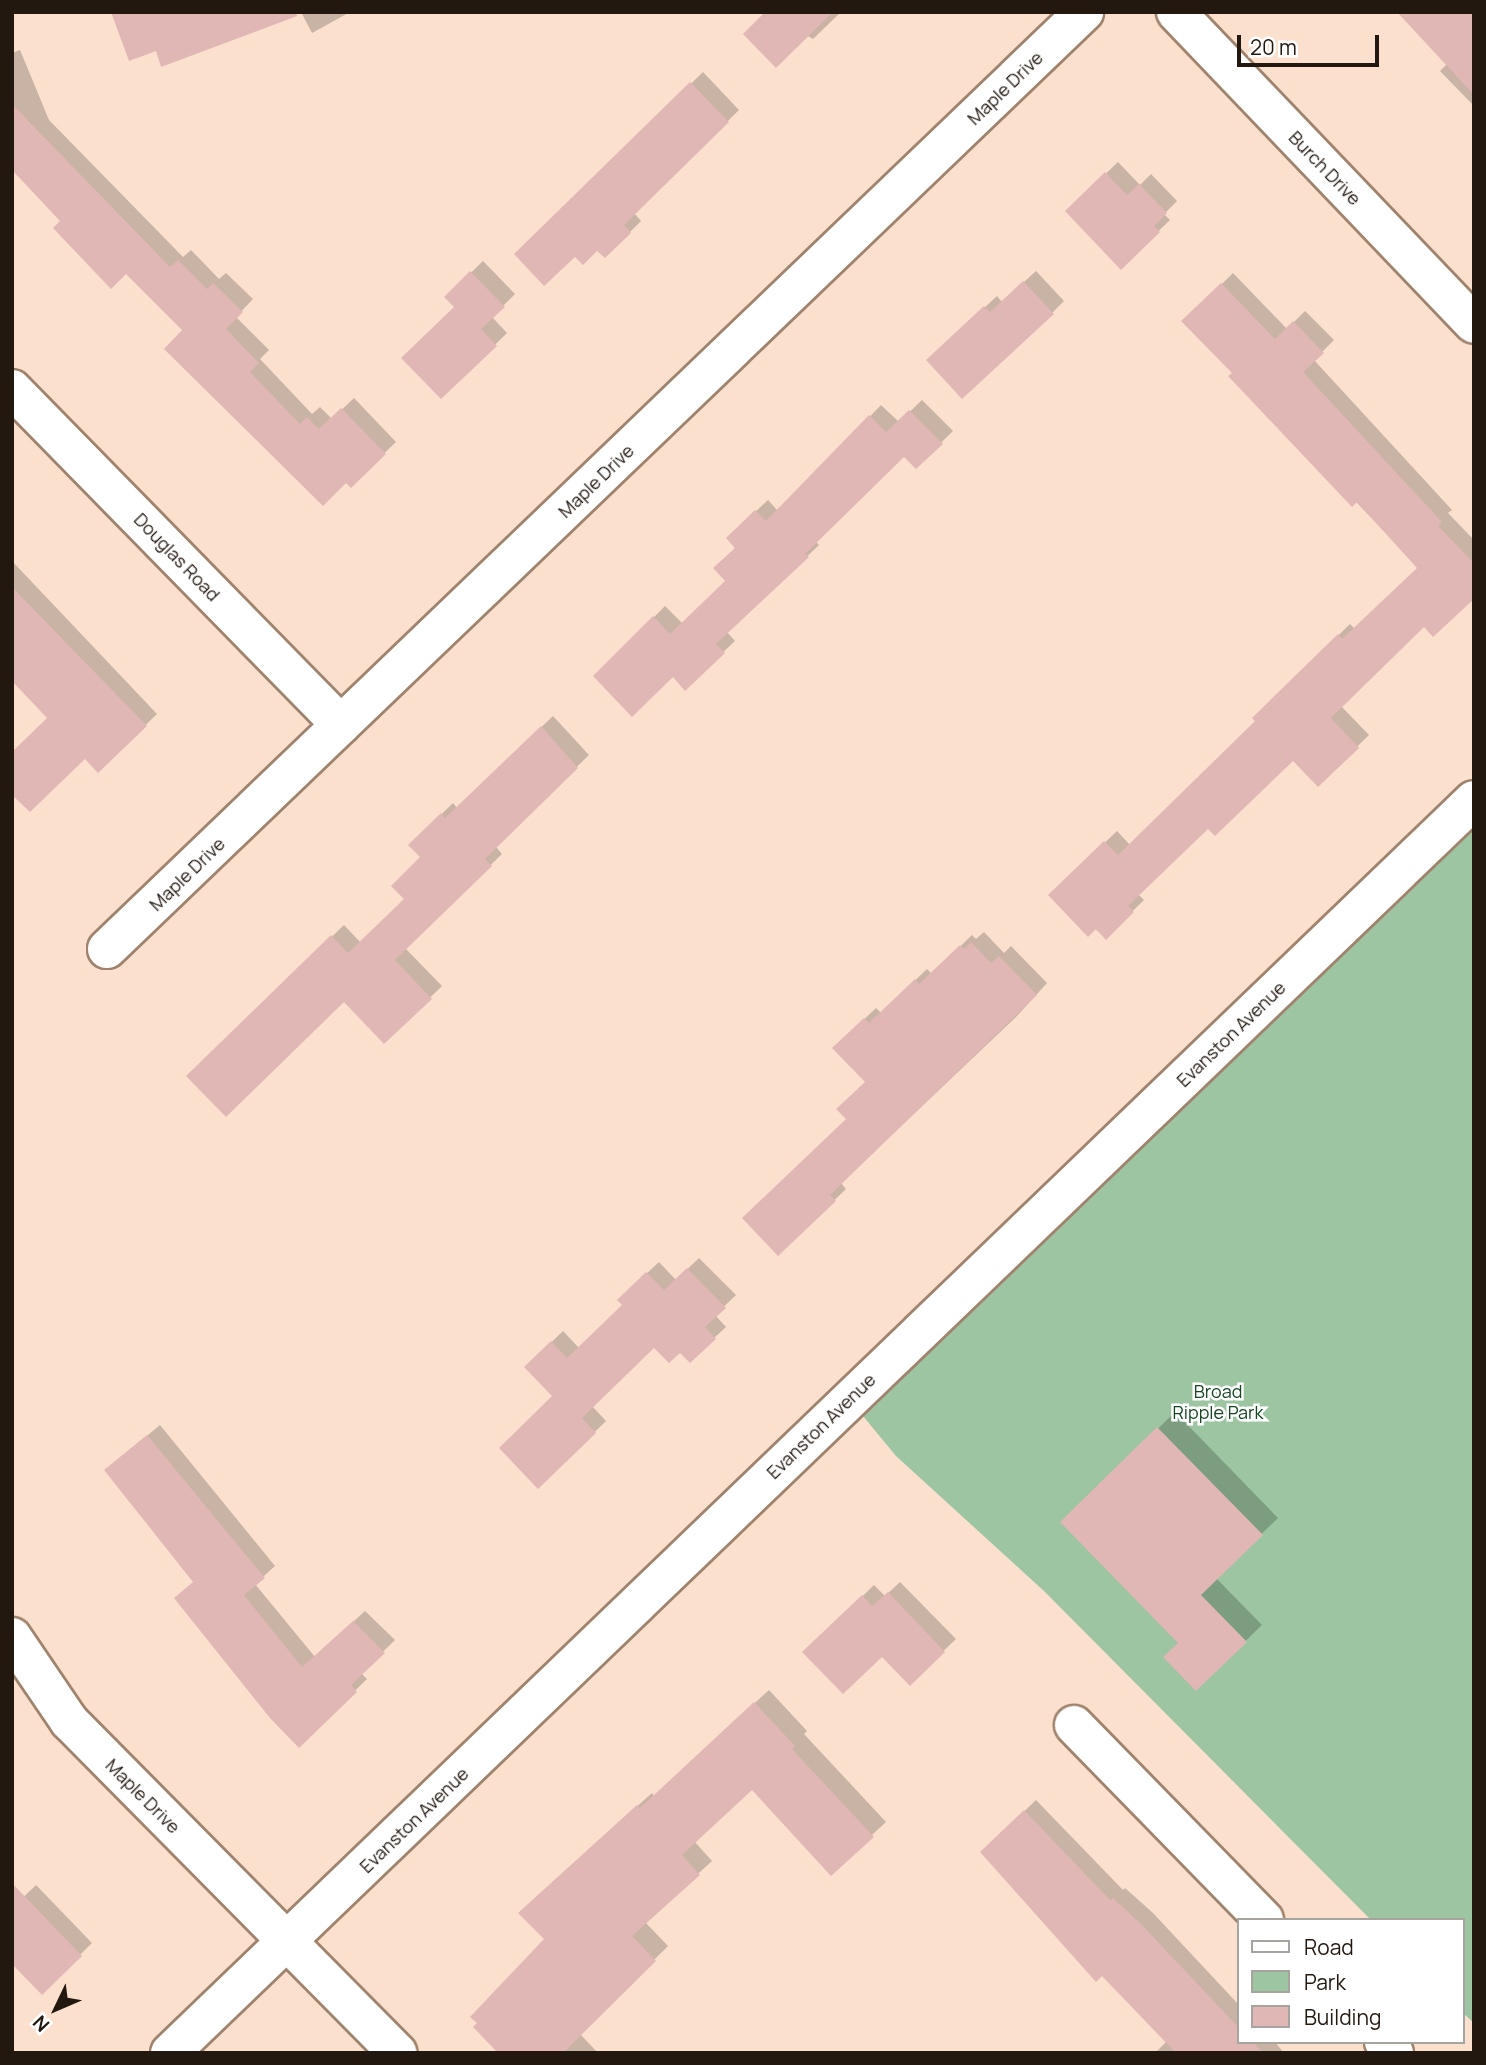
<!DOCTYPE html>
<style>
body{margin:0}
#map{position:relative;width:1486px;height:2065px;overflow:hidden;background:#fae0cd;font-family:Manrope,sans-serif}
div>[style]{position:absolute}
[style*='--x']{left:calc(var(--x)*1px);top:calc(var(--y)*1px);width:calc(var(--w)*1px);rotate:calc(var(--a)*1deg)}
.green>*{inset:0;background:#9dc5a2}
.shadow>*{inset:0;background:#0003}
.building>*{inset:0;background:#e0b7b4}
.roads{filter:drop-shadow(2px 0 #a0836d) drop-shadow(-2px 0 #a0836d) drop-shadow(0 2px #a0836d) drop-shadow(0 -2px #a0836d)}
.minor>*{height:38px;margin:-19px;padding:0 19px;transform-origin:19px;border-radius:19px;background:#fff}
span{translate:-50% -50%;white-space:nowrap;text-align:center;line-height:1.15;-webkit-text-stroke:5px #fff;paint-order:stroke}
.street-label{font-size:18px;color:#231810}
.park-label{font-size:18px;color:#144721}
.frame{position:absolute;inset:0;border:14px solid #231810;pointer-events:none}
.legend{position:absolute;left:1237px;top:1918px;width:228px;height:126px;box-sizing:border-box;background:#fff;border:2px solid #a7a39f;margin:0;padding:9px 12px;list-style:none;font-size:21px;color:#231810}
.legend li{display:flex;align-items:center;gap:14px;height:35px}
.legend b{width:35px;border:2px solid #a7a39f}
.north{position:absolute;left:21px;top:1974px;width:70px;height:70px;-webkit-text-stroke:5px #fff;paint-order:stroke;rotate:226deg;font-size:19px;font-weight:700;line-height:28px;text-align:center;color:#231810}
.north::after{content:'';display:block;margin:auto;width:24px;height:32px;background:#231810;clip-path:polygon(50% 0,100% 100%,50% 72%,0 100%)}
.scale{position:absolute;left:1237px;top:35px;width:142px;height:32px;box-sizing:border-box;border:4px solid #231810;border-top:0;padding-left:9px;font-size:21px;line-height:24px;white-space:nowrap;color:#231810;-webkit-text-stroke:5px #fff;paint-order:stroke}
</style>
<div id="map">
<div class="green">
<i style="clip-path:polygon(1474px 798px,1474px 2023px,1463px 2013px,1463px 1920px,1371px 1920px,1044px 1591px,896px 1456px,849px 1399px)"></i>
</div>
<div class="shadow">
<i style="clip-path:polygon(301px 12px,350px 12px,312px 33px)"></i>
<i style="clip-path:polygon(767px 12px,841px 12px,813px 39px)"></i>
<i style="clip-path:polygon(1474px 12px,1474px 106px,1440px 71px,1447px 64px)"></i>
<i style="clip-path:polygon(20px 50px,49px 120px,183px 257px,191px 250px,219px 279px,226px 273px,253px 299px,236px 317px,269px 350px,260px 359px,312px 414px,320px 407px,332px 419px,354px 398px,396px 442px,351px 485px,126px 272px,62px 221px,12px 167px,12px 53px)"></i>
<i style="clip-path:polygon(703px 72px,739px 110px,634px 213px,641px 221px,630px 232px,597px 248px,575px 254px,516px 254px)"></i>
<i style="clip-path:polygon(1118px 162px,1140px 185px,1151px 174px,1177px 201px,1164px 214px,1170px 220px,1121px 267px,1067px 211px)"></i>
<i style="clip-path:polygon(483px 261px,515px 294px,492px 317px,507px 333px,441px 397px,456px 307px,446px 297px)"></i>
<i style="clip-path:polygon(1036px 271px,1064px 301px,1052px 313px,940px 349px,997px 296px,1002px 302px)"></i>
<i style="clip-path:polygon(1233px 273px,1287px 329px,1305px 311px,1334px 340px,1314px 360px,1452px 510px,1448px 513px,1474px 540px,1474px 586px,1424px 624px,1341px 706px,1369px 735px,1318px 785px,1293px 759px,1208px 826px,1138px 894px,1144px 900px,1106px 937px,1050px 895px,1117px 831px,1130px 845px,1257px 721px,1256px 716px,1350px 624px,1355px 629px,1419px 568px,1184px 321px)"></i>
<i style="clip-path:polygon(922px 400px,953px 431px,916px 467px,904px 454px,815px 541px,819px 545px,727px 632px,735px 641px,685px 688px,673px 675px,596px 676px,665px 606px,683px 624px,728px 581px,739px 527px,768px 500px,778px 511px,881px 405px,899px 422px)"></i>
<i style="clip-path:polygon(12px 561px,157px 714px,98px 771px,12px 679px)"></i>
<i style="clip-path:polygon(553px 716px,589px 755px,495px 846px,502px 854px,405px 948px,442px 986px,384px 1042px,344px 999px,188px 1076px,344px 925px,361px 943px,406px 899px,422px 857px,410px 845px,453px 803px,457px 808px)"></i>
<i style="clip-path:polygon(984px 932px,1004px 953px,1011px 946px,1047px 983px,1016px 1017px,841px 1183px,846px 1189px,778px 1254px,867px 1082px,834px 1048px,876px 1008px,881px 1013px,927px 969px,932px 974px,972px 935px,976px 939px)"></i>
<i style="clip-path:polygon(699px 1258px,736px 1295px,715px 1315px,726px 1327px,714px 1338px,680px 1350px,654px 1345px,592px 1406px,606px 1421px,538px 1487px,554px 1396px,526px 1367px,563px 1331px,579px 1348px,624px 1305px,630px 1289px,659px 1262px,676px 1280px)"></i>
<i style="clip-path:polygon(1175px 1412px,1278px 1518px,1216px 1578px,1262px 1625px,1196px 1689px,1180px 1643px,1063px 1522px)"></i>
<i style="clip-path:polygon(160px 1425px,275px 1566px,255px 1584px,315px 1657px,365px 1611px,395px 1640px,361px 1673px,367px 1679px,299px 1745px,194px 1581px,106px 1470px)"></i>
<i style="clip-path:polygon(900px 1582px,956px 1639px,910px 1683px,882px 1654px,805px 1652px,874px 1585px,885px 1596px)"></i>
<i style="clip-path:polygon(769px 1690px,807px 1731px,804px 1734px,886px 1822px,831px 1873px,752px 1788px,694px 1841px,712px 1861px,645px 1922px,668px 1946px,580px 2034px,598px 2053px,508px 2053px,547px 1939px,534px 1899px,652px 1793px,654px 1796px)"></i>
<i style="clip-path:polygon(1036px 1800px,1123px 1890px,1125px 1888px,1153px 1913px,1239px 2005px,1239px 2042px,1275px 2042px,1284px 2053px,1155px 2053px,1167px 2041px,982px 1852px)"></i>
<i style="clip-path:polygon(36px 1885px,92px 1943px,42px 1992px,12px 1908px)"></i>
</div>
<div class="building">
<i style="clip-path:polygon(111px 12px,296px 12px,297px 16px,161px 67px,156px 51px,129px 61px)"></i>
<i style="clip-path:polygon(765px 12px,833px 12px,776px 68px,743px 34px)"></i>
<i style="clip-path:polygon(1397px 12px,1474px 12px,1474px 95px)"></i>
<i style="clip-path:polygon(690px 82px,729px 122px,624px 225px,631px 233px,605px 258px,597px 251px,583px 265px,575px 257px,544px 286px,514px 254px)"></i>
<i style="clip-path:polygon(12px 104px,170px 267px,178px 260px,207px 289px,213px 283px,243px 312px,226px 329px,259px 363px,250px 372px,300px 424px,307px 417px,319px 429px,341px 408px,386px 454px,351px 488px,346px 483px,323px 506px,164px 349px,182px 330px,126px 274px,111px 289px,53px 228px,60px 221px,12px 170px)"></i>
<i style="clip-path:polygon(1105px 172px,1127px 195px,1139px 184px,1167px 213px,1154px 226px,1160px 232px,1121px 270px,1065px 211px)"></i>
<i style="clip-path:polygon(470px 271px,505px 307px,481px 329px,497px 346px,441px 399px,401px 358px,454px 307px,444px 297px)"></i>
<i style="clip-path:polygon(1023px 281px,1054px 314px,962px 399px,926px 360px,984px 306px,990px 312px)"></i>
<i style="clip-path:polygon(1221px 283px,1275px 339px,1293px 321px,1324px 353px,1303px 372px,1442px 522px,1438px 526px,1474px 563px,1474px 599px,1433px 637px,1424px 627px,1331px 718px,1359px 748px,1318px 787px,1293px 761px,1215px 836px,1208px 829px,1128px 906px,1134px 912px,1106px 940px,1096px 929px,1088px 937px,1048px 895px,1104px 841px,1118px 855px,1255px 721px,1252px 718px,1255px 715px,1338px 634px,1342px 639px,1417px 568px,1357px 502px,1352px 507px,1228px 376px,1232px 373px,1181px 321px)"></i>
<i style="clip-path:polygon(909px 410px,943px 444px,916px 469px,904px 457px,805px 554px,809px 557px,716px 644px,725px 653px,685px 691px,673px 677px,632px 717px,593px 676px,653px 616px,670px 634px,725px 581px,713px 568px,735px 548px,726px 538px,755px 510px,766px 521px,869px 415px,886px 432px)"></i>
<i style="clip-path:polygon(12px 587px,147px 726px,98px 773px,85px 759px,30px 812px,12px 795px,12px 752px,47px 718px,12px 681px)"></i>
<i style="clip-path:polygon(541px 726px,578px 768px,485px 859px,492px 866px,395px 960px,432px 999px,384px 1044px,344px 1002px,226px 1117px,186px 1076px,331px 935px,348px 953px,404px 899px,391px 886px,420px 857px,408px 845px,441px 813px,445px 818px)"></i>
<i style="clip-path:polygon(971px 942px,991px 963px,999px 956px,1037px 995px,830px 1195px,836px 1201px,778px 1256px,742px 1218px,846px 1119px,836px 1109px,865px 1082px,832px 1048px,864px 1018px,869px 1023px,915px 979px,919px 984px,960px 945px,964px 949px)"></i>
<i style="clip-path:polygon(687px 1268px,726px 1308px,705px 1327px,716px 1339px,690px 1363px,680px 1353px,669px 1363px,654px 1348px,582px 1418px,596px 1433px,538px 1489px,499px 1448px,552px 1396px,524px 1367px,551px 1341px,567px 1358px,622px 1305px,617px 1300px,646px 1272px,664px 1290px)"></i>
<i style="clip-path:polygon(1157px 1427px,1263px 1535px,1201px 1595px,1247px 1642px,1196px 1691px,1163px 1657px,1178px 1643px,1060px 1522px)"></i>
<i style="clip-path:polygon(147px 1435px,265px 1578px,244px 1595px,302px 1667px,353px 1621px,385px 1653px,351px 1685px,357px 1692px,299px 1748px,270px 1718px,174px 1598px,193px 1582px,104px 1470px)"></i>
<i style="clip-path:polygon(888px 1592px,945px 1652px,910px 1686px,882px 1657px,843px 1694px,802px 1652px,862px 1595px,872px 1606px)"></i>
<i style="clip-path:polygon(754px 1702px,795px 1746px,792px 1749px,874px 1837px,831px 1876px,752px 1790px,682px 1855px,700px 1875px,632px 1936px,656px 1961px,563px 2053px,498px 2053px,473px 2027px,477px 2023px,470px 2017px,544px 1939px,518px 1913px,637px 1805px,640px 1808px)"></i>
<i style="clip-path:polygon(1024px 1810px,1110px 1900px,1113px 1898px,1141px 1924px,1239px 2028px,1239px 2042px,1253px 2042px,1263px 2053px,1176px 2053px,1102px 1976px,1096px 1982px,980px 1852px)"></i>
<i style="clip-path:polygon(12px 1883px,82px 1956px,42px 1995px,12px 1964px)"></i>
</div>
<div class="roads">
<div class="minor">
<i style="--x:1176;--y:12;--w:431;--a:46.3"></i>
<i style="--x:12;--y:389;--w:470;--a:45.6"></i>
<i style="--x:107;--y:949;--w:1354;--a:-43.8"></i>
<i style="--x:12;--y:1637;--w:102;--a:55.8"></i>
<i style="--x:69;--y:1721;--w:467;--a:45.3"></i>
<i style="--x:1074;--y:1725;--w:272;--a:45.7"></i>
<i style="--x:1384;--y:2042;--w:15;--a:48"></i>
<i style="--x:170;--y:2053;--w:1808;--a:-43.86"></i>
</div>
</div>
<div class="street-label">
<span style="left:1005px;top:88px;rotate:-44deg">Maple Drive</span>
<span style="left:1325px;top:168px;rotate:46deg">Burch Drive</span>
<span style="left:596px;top:481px;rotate:-44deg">Maple Drive</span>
<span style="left:177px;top:557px;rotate:46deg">Douglas Road</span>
<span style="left:187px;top:874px;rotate:-44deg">Maple Drive</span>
<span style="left:1231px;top:1034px;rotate:-44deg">Evanston Avenue</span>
<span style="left:821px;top:1426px;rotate:-44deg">Evanston Avenue</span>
<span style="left:143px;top:1796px;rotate:45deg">Maple Drive</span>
<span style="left:414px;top:1820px;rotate:-44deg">Evanston Avenue</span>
</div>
<div class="park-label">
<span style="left:1218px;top:1402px">Broad<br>Ripple Park</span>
</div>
<div class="frame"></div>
<ul class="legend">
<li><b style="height:9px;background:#fff"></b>Road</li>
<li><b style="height:19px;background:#9dc5a2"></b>Park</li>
<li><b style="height:19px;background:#e0b7b4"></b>Building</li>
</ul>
<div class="north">N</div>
<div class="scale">20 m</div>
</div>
